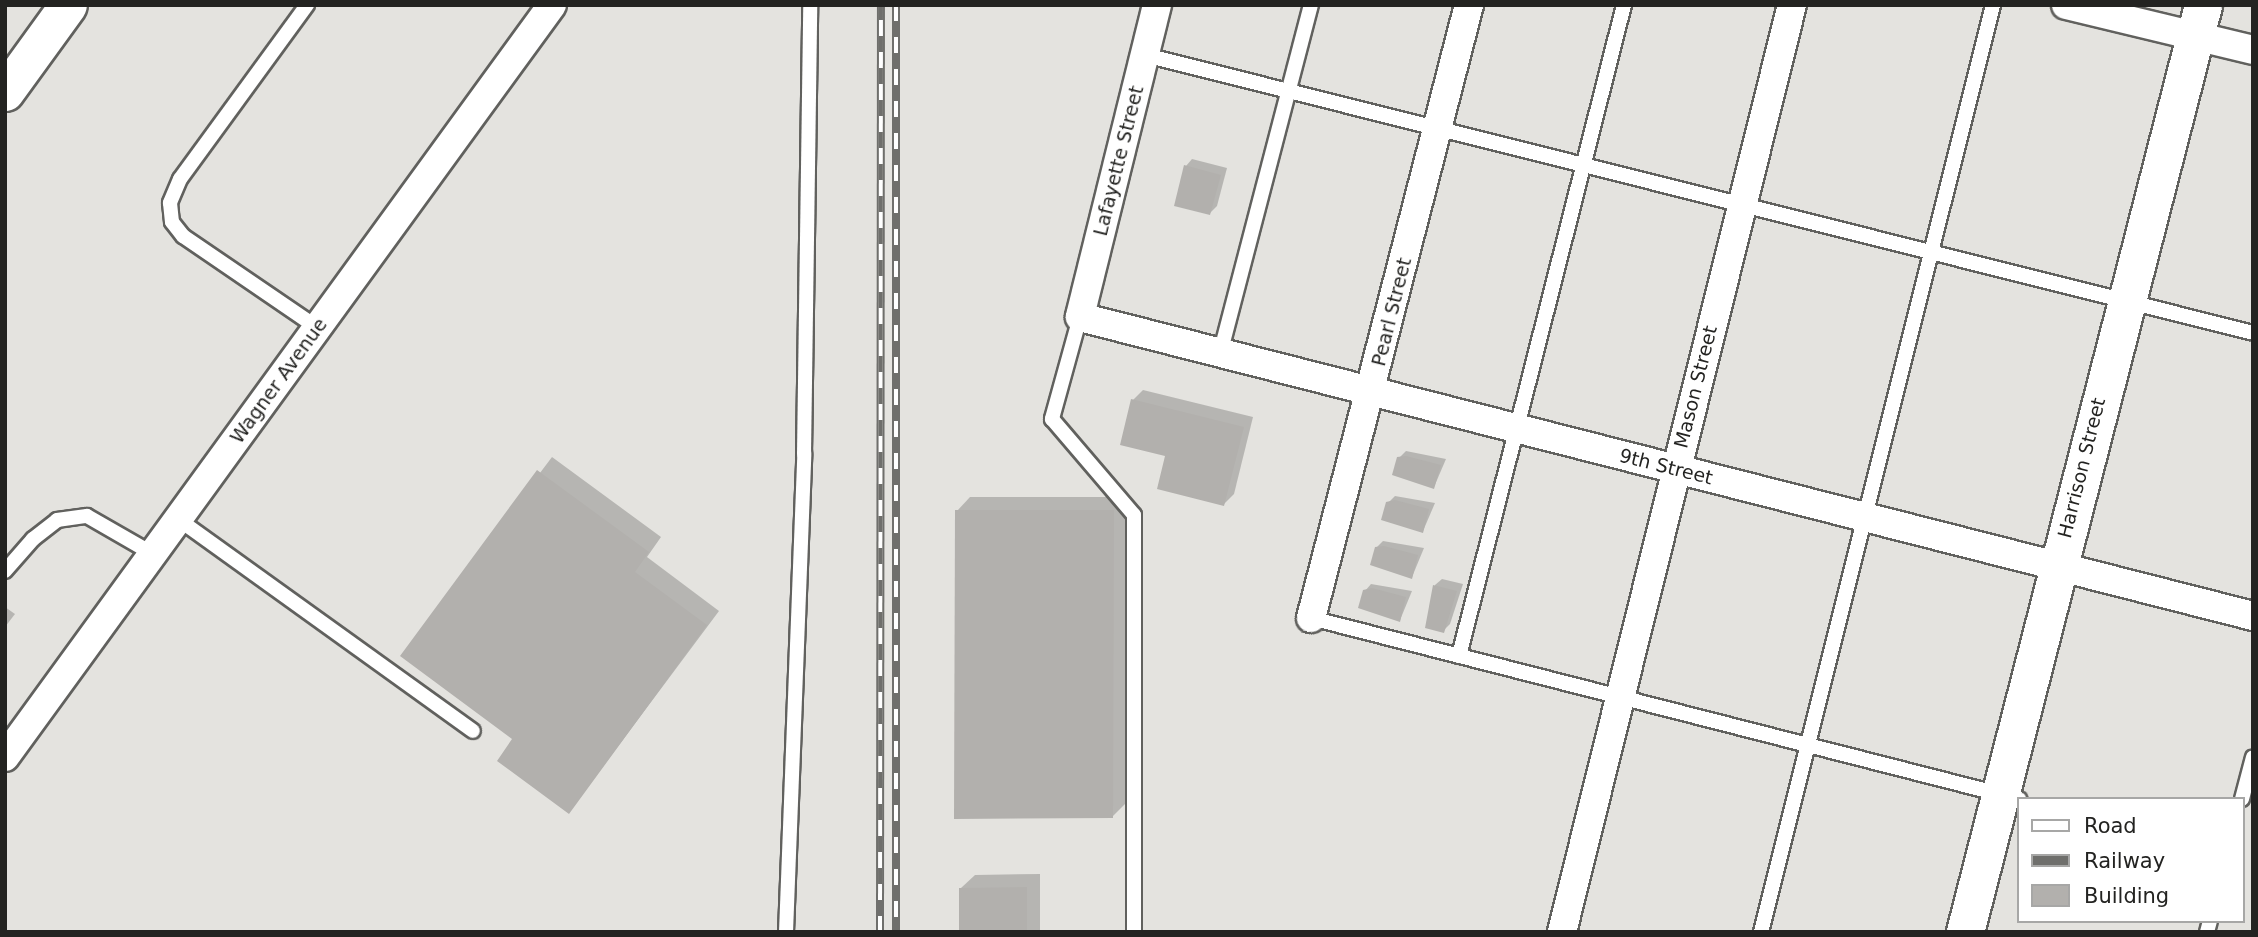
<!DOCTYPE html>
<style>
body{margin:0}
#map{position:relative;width:2258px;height:937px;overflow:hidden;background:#e4e3df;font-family:"DejaVu Sans",sans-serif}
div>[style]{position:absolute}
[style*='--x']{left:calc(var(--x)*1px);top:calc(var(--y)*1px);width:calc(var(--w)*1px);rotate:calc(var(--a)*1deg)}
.shadow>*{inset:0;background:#0003}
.building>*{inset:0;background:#b2b0ad}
.roads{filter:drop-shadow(2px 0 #61615e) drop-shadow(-2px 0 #61615e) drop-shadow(0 2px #61615e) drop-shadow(0 -2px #61615e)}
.service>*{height:14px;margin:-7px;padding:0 7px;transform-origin:7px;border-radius:7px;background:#fff}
.minor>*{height:28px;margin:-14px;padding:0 14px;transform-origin:14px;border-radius:14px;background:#fff}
.tertiary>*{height:37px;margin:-18.5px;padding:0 18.5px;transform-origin:18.5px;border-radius:18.5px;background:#fff}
.rail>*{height:8px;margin-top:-4px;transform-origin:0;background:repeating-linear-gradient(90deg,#fff 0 16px,#6f6f6c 0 32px);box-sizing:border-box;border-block:2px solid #6f6f6c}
span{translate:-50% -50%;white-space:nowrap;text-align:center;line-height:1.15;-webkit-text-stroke:5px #fff;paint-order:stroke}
.street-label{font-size:19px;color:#232321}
.frame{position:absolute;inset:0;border:7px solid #232321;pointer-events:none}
.legend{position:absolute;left:2017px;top:797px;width:228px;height:126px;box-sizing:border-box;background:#fff;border:2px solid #a7a7a6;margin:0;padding:9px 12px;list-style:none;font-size:21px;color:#232321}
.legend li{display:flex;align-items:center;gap:14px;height:35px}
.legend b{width:35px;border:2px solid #a7a7a6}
</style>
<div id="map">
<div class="shadow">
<i style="clip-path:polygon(1192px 159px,1227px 168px,1217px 206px,1210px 213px,1186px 166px)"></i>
<i style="clip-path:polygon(1143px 390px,1253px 417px,1234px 494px,1224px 504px,1168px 455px,1133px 400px)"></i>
<i style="clip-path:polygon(1406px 451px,1446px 459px,1434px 487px,1399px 458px)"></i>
<i style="clip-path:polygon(552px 457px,661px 537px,647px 557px,719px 611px,569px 812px,515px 738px,402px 656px)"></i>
<i style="clip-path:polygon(1395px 496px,1435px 503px,1423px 531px,1388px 503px)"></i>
<i style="clip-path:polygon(970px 497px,1127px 497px,1126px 803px,1112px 817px,957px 511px)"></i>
<i style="clip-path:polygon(1383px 541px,1424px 548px,1412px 577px,1376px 548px)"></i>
<i style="clip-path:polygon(1442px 579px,1463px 584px,1450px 624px,1443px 631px,1427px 627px,1435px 585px)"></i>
<i style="clip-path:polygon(1371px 584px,1412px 591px,1400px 620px,1365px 591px)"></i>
<i style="clip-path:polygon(5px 607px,15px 614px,5px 627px)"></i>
<i style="clip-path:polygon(1040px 874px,1040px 932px,961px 932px,961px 888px,975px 875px)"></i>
</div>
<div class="building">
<i style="clip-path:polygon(1184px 165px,1221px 175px,1210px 215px,1174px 206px)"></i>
<i style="clip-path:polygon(1131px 399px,1244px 427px,1224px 506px,1157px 489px,1165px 456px,1120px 445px)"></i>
<i style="clip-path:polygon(1406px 456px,1441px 465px,1434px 489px,1392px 475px,1397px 457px)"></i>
<i style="clip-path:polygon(537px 470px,649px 552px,635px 572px,707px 625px,569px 814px,497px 761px,512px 739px,400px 656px)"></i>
<i style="clip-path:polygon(1395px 500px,1429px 509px,1423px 533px,1381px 520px,1386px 502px)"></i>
<i style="clip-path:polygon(955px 510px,1114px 510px,1113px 818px,954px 819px)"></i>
<i style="clip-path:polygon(1384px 546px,1418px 555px,1412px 579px,1370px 565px,1375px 547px)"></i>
<i style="clip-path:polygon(1433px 585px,1457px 591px,1444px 633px,1425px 628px)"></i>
<i style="clip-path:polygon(1372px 588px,1406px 597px,1400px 622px,1358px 608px,1363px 590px)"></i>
<i style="clip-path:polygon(1027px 887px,1027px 932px,959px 932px,959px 888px)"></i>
</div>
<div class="roads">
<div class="service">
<i style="--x:307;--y:5;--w:215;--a:126.1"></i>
<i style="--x:180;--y:179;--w:26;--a:113"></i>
<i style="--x:170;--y:203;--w:19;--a:84"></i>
<i style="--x:172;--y:222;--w:18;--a:52"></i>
<i style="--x:183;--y:236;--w:163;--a:34.3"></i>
<i style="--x:1145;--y:55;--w:1142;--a:14.08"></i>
<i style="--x:1080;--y:317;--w:106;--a:105.4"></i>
<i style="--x:1052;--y:419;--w:126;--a:49.5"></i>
<i style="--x:1134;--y:515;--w:417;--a:90"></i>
<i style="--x:1220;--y:354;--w:361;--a:-75.4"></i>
<i style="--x:178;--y:519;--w:363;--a:35.7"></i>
<i style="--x:5;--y:571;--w:43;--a:-48.8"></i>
<i style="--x:33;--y:539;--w:31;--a:-38"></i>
<i style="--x:57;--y:520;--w:30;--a:-8"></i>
<i style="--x:87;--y:516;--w:76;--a:29.9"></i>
<i style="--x:1311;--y:618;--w:731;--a:14.34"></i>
<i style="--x:1459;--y:656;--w:672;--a:-75.78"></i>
<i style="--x:2242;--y:799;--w:43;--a:-75.3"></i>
<i style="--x:786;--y:932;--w:478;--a:-87.8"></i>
<i style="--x:804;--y:454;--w:449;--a:-89.2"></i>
<i style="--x:1761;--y:932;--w:956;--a:-75.95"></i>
<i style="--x:2207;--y:932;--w:11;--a:-75"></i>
</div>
<div class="minor">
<i style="--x:1157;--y:5;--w:321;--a:103.9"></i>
<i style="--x:1080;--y:317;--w:1211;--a:14.3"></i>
<i style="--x:2066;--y:5;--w:192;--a:13.5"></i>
<i style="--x:1311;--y:618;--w:633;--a:-75.55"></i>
<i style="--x:5;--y:757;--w:930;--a:-53.97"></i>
<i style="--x:1562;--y:932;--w:955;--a:-76.07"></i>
</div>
<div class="tertiary">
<i style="--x:5;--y:92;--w:107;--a:-54.1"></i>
<i style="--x:1965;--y:932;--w:957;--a:-75.6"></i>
</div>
</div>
<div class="rail">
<i style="--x:896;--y:5;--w:927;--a:90"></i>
<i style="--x:880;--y:932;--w:927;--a:-89.94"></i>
</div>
<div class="street-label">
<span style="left:1119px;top:161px;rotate:-76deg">Lafayette Street</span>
<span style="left:1392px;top:312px;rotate:-76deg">Pearl Street</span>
<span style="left:279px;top:381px;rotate:-54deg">Wagner Avenue</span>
<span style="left:1696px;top:387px;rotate:-76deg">Mason Street</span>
<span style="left:1666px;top:467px;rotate:14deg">9th Street</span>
<span style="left:2082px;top:468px;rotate:-76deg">Harrison Street</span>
</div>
<div class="frame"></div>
<ul class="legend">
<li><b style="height:9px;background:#fff"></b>Road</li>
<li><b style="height:9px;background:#6f6f6c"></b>Railway</li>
<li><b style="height:19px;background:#b2b0ad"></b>Building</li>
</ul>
</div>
